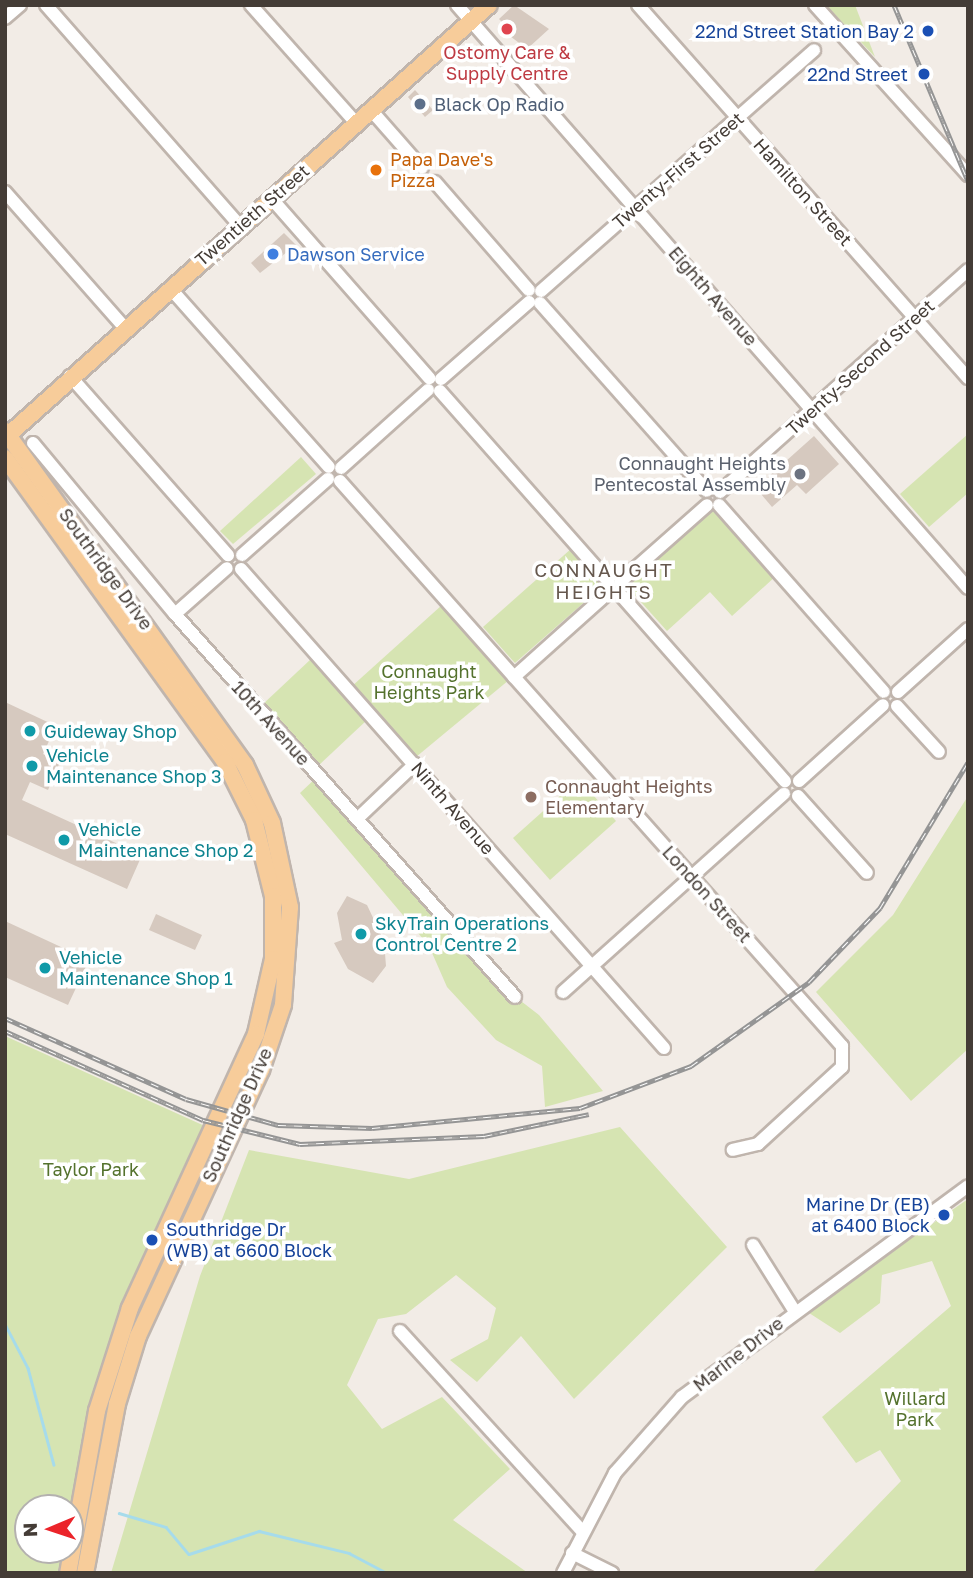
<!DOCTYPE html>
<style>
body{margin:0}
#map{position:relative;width:973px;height:1578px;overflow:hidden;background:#f2ece6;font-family:"Golos Text",sans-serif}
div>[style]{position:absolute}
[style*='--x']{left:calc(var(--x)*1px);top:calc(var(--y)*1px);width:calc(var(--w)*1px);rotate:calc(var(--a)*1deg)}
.green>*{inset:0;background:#d6e4b2}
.stream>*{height:2.5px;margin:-1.25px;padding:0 1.25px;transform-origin:1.25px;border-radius:1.25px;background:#a6dbeb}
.building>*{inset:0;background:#d6c9bf}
.roads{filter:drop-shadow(2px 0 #c0b5ad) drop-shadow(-2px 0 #c0b5ad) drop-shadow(0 2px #c0b5ad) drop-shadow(0 -2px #c0b5ad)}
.minor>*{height:12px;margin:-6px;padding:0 6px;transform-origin:6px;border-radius:6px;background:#fff}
.major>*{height:16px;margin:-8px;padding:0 8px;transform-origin:8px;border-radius:8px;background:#f7cc9a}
.rail>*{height:5px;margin-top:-2.5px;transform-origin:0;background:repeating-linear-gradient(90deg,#fff 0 8px,#959595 0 16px);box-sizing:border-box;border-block:2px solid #959595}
.dots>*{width:19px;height:19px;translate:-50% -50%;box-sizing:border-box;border:4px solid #fff;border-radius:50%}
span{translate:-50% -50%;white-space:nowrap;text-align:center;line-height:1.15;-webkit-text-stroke:7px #fff;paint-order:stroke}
.transit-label{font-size:18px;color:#164399}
.right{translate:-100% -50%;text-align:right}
.left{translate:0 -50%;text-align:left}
.health-label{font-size:18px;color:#be3a42}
.service-label{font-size:18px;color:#4e5e75}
.food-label{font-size:18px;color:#c56008}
.street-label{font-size:18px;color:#443c36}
.shop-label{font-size:18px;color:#366cbe}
.worship-label{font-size:18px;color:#5b616d}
.park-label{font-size:18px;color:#54722d}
.culture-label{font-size:18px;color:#0d838f}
.education-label{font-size:18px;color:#785e54}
.neighbourhood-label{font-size:19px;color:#66584e;letter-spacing:2px}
.frame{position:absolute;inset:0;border:7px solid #443c36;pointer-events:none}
.north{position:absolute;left:14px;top:1494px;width:70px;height:70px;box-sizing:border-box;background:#fff;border:2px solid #b4b1af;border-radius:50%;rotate:268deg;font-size:19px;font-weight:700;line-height:28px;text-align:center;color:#443c36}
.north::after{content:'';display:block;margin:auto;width:24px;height:32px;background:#eb242a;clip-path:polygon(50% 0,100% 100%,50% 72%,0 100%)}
</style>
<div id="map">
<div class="green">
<i style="clip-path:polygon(826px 5px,855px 5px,875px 57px)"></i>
<i style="clip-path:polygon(968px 434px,968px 493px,929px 527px,900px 494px)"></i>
<i style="clip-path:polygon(301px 457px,316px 474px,233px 544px,220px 531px)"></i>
<i style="clip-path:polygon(713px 503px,777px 575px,732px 616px,710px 592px,667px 631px,624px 583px)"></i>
<i style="clip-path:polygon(572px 548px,604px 585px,515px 663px,483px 627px)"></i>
<i style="clip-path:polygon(442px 605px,509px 680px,416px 757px,351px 687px)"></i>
<i style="clip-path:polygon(311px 659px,367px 720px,318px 766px,262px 705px)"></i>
<i style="clip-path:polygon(318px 776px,499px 984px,539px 1015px,603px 1091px,545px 1107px,542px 1066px,496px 1040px,447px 987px,429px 946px,300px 793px)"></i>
<i style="clip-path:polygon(579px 779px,616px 821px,550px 880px,513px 838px)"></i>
<i style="clip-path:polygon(968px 796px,968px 1049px,911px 1101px,816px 992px,893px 915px)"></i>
<i style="clip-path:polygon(5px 1036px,207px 1127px,91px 1410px,70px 1508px,28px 1508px,28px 1550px,64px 1550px,61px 1573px,5px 1573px)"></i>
<i style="clip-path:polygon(620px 1127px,727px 1247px,574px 1399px,521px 1336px,477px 1382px,450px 1360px,488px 1339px,496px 1308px,456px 1275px,406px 1314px,378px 1319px,347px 1385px,382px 1429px,442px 1397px,510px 1469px,453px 1520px,528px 1573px,111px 1573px,200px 1276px,249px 1150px,409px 1179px)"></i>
<i style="clip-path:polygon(968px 1199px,968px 1573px,812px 1573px,901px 1481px,880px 1450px,856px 1463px,822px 1417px,951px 1306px,932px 1261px,882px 1275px,880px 1303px,840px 1333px,806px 1311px)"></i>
</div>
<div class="stream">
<i style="--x:5;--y:1324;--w:50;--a:62.4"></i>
<i style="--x:28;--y:1368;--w:100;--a:75"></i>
<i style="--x:119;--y:1513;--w:49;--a:16.6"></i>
<i style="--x:166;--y:1527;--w:35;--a:50"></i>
<i style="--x:189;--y:1554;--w:74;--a:-18.2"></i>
<i style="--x:259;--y:1531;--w:93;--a:13.7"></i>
<i style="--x:349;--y:1553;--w:43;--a:27.8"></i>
</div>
<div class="building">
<i style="clip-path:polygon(514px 5px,549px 29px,527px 49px,502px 30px,506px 26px,499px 19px)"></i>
<i style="clip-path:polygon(415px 90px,433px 110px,425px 117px,408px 97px)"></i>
<i style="clip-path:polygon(284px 233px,296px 245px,260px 273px,251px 263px)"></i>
<i style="clip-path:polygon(814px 436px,839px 464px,806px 494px,797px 485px,772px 507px,756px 488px)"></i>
<i style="clip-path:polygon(5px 702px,56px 726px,43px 754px,60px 762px,48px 790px,30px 782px,22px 800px,142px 855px,127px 889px,5px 834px)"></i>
<i style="clip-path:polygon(347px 896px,367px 905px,384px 941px,386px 966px,373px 983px,348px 969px,334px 943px,342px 940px,337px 913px)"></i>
<i style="clip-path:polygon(156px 914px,202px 935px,195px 950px,149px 930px)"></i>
<i style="clip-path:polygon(5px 921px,89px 960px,68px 1005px,5px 977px)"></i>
</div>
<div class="roads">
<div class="minor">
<i style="--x:46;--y:5;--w:294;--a:48.7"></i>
<i style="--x:251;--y:5;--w:158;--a:48.3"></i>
<i style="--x:457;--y:5;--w:775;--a:48.77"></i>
<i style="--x:638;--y:5;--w:498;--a:48.5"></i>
<i style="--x:815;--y:5;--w:229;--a:48"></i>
<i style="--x:5;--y:18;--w:20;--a:-41"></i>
<i style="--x:371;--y:110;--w:77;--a:48.7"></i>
<i style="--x:435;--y:182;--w:143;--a:49"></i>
<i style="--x:5;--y:192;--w:181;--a:48.6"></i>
<i style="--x:271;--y:198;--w:240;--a:48.7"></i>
<i style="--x:170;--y:288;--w:239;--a:48.4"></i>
<i style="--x:541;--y:291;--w:364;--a:-41.4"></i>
<i style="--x:540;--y:303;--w:251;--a:48.4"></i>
<i style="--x:70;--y:376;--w:239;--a:48.6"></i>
<i style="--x:441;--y:379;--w:117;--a:-41.2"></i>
<i style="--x:440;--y:391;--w:254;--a:48.5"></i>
<i style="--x:33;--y:443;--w:222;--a:50.3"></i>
<i style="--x:175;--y:614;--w:512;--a:48.4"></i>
<i style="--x:341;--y:468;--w:117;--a:-41.9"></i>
<i style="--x:340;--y:481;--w:756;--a:48.38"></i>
<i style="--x:842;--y:1046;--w:21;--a:90"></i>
<i style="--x:842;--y:1067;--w:114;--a:137.5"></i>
<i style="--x:758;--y:1144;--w:26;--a:167"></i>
<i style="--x:720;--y:492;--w:333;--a:-41.8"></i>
<i style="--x:719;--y:505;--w:249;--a:48.6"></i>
<i style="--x:242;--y:555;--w:115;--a:-41.5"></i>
<i style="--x:241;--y:569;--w:639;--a:48.55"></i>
<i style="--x:620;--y:582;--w:116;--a:-41.5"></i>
<i style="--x:619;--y:593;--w:251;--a:48.6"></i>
<i style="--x:175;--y:614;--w:69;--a:-41.5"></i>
<i style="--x:514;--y:677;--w:126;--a:-41.8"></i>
<i style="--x:898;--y:692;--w:94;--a:-42"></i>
<i style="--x:897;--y:706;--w:62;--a:47.6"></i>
<i style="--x:799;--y:781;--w:113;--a:-42.1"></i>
<i style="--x:798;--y:796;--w:103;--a:48.1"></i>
<i style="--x:357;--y:819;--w:80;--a:-43.5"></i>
<i style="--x:563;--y:992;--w:297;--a:-41.9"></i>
<i style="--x:753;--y:1245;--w:77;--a:57.8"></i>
<i style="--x:400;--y:1331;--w:270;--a:47.7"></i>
<i style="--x:572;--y:1553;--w:45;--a:26.6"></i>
<i style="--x:563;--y:1573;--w:113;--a:-62.5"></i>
<i style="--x:615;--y:1473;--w:101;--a:-48.6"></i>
<i style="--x:682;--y:1397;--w:355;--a:-36.4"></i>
</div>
<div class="major">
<i style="--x:5;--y:431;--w:411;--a:54.3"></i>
<i style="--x:245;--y:765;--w:64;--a:65"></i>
<i style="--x:272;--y:823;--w:86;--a:77.9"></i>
<i style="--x:290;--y:907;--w:98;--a:94.1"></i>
<i style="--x:283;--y:1005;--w:69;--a:108.7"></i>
<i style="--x:261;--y:1070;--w:293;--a:114.8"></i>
<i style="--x:138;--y:1336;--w:71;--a:107.2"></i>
<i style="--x:117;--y:1404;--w:172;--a:100.7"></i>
<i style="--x:5;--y:438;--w:649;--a:-41.82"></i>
<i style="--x:5;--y:458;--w:375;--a:54.1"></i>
<i style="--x:225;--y:762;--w:65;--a:63.4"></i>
<i style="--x:254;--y:820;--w:78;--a:76"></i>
<i style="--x:273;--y:896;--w:63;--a:90"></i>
<i style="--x:273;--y:959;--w:77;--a:102.8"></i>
<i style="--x:256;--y:1034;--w:302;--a:114.7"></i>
<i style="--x:130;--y:1308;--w:108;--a:107.8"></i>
<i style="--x:97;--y:1411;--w:165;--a:100.1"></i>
</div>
</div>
<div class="rail">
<i style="--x:894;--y:5;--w:191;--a:67.2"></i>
<i style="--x:5;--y:1018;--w:198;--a:24.1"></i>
<i style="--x:186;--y:1099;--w:96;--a:15.8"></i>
<i style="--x:278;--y:1125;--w:94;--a:1.8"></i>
<i style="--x:372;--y:1128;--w:209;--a:-5.5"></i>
<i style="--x:580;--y:1108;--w:119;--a:-20.7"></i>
<i style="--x:691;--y:1066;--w:145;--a:-35.4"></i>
<i style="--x:809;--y:982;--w:103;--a:-46.2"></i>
<i style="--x:880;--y:908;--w:170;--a:-58.9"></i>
<i style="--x:5;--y:1031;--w:217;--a:24.2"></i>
<i style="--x:203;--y:1120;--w:100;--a:13.9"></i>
<i style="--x:300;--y:1144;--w:184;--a:-2.5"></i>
<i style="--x:484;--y:1136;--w:107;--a:-11.8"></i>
</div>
<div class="dots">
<i style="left:507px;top:29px;background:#e0444e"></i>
<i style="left:928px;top:31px;background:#1a4fb4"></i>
<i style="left:924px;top:74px;background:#1a4fb4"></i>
<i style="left:420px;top:104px;background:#5c6f8a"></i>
<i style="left:376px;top:170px;background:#e8710a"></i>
<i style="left:273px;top:254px;background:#3f7fe0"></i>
<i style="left:800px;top:474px;background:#6b7280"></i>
<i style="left:30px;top:731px;background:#0f9aa8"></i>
<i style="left:32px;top:766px;background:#0f9aa8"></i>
<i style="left:531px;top:797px;background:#8d6e63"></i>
<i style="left:64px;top:840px;background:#0f9aa8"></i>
<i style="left:361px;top:934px;background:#0f9aa8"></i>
<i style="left:45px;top:968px;background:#0f9aa8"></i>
<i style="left:944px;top:1215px;background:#1a4fb4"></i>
<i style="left:152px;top:1240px;background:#1a4fb4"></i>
</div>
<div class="transit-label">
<span class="right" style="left:914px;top:31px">22nd Street Station Bay 2</span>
<span class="right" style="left:908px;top:74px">22nd Street</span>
<span class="right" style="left:930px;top:1215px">Marine Dr (EB)<br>at 6400 Block</span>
<span class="left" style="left:166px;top:1240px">Southridge Dr<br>(WB) at 6600 Block</span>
</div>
<div class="health-label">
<span style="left:507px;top:63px">Ostomy Care &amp;<br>Supply Centre</span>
</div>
<div class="service-label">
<span class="left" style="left:434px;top:104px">Black Op Radio</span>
</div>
<div class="food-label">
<span class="left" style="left:390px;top:170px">Papa Dave's<br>Pizza</span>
</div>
<div class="street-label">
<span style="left:678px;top:170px;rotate:-41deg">Twenty-First Street</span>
<span style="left:803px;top:192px;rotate:48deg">Hamilton Street</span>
<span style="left:252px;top:215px;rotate:-41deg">Twentieth Street</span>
<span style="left:713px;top:296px;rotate:49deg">Eighth Avenue</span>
<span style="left:860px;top:367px;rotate:-42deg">Twenty-Second Street</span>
<span style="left:106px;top:569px;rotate:54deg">Southridge Drive</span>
<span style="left:271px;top:723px;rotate:48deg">10th Avenue</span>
<span style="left:453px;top:808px;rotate:49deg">Ninth Avenue</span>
<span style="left:707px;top:894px;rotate:48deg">London Street</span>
<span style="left:237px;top:1115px;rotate:-66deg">Southridge Drive</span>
<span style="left:738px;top:1354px;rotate:-38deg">Marine Drive</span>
</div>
<div class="shop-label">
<span class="left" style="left:287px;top:254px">Dawson Service</span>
</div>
<div class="worship-label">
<span class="right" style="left:786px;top:474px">Connaught Heights<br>Pentecostal Assembly</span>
</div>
<div class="park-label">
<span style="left:429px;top:682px">Connaught<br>Heights Park</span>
<span style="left:91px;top:1169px">Taylor Park</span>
<span style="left:915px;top:1409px">Willard<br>Park</span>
</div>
<div class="culture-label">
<span class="left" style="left:44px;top:731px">Guideway Shop</span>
<span class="left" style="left:46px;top:766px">Vehicle<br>Maintenance Shop 3</span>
<span class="left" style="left:78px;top:840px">Vehicle<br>Maintenance Shop 2</span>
<span class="left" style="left:375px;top:934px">SkyTrain Operations<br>Control Centre 2</span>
<span class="left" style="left:59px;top:968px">Vehicle<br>Maintenance Shop 1</span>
</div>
<div class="education-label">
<span class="left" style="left:545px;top:797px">Connaught Heights<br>Elementary</span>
</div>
<div class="neighbourhood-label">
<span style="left:604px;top:581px">CONNAUGHT<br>HEIGHTS</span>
</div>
<div class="frame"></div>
<div class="north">N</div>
</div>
